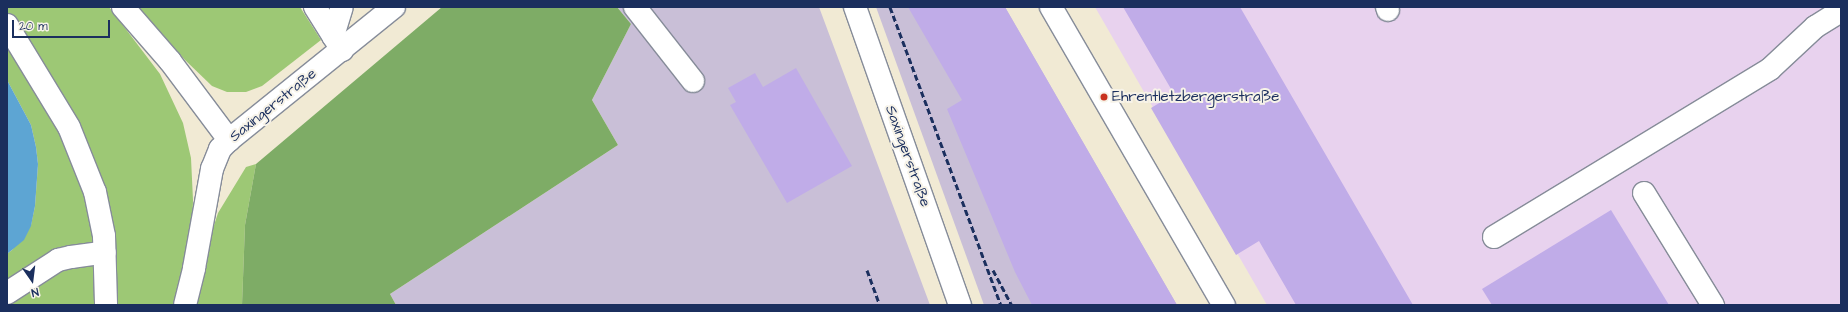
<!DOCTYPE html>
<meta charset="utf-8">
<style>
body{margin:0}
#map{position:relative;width:1848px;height:312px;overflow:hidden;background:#f1ead4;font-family:"Architects Daughter",sans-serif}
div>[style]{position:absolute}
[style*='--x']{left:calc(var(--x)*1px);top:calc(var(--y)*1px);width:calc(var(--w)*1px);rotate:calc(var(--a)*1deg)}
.built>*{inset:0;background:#e8d2ee}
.industrial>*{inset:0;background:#c9bfd7}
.green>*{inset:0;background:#9dc875}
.forest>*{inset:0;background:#7eac66}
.water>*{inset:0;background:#5da5d3}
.building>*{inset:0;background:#c0ace8}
.roads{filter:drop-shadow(1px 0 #868c99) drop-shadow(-1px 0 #868c99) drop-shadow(0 1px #868c99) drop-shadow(0 -1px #868c99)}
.minor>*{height:22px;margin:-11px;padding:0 11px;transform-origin:11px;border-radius:11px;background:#fff}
.rail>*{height:3px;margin-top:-1.5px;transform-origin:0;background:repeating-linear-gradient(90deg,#1b2f5e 0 6px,transparent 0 9px)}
.dots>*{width:11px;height:11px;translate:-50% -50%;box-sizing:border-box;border:2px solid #f7f3e8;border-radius:50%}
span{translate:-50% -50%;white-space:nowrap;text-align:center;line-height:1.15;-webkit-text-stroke:4px #f7f3e8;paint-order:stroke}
.poi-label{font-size:15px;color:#1b2f5e}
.left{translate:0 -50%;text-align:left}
.street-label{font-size:15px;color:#1b2f5e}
.frame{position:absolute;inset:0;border:8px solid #1b2f5e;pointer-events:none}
.north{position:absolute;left:12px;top:260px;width:40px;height:40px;-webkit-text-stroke:3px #f7f3e8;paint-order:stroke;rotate:166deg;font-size:11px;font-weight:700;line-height:16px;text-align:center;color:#1b2f5e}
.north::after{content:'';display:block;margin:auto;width:14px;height:18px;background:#1b2f5e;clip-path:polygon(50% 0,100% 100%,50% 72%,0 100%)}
.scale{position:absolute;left:12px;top:20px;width:98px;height:18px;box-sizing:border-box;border:2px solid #1b2f5e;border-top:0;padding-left:5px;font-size:12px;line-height:14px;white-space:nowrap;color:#1b2f5e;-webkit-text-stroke:3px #f7f3e8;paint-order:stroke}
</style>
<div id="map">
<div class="built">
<i style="clip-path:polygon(1095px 7px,1841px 7px,1841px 305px,1267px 305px)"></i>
</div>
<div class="industrial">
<i style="clip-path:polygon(617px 7px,819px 7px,930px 305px,396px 305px,390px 294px,618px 145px,592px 100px,631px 24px)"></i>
<i style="clip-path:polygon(876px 7px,1005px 7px,1177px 305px,984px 305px)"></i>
</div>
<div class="green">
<i style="clip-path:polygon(7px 7px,109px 7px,160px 74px,183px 123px,191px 158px,193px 200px,192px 239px,176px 305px,7px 305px,7px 254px,12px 250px,31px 225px,35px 206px,38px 164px,36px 147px,31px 125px,7px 80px)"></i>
<i style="clip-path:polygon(138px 7px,300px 7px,321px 40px,262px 86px,246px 92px,227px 92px,212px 86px,185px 60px)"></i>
<i style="clip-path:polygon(256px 164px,245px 225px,242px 305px,194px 305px,203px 259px,218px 213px,246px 167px)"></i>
</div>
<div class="forest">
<i style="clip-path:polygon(442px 7px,617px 7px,631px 24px,592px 100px,618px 145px,390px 294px,396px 305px,242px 305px,245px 225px,256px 164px)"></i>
</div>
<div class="water">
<i style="clip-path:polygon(7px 80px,31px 125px,36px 147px,38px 164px,35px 206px,31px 226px,24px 240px,7px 254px)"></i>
</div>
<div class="building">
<i style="clip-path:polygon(908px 7px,1005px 7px,1177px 305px,1032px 305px,1015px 272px,947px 109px,962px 100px)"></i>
<i style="clip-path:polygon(1123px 7px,1240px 7px,1413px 305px,1296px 305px,1259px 241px,1236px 255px,1151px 108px,1174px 94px)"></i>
<i style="clip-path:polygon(796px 68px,852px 166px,787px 203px,730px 105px,736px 102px,728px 88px,755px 73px,763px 87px)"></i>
<i style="clip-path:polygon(1611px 210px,1669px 305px,1492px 305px,1482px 289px)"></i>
</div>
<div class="roads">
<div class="minor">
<i style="--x:123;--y:7;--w:72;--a:49"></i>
<i style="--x:170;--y:61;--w:99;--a:53.2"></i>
<i style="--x:315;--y:7;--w:51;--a:57.9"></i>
<i style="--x:635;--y:7;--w:94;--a:51.9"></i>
<i style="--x:855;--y:7;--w:316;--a:70.6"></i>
<i style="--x:1051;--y:7;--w:345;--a:59.9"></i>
<i style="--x:1387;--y:7;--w:3;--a:72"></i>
<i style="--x:7;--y:25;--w:119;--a:58.7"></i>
<i style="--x:69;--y:127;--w:70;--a:68.2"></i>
<i style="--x:95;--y:192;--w:45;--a:78.4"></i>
<i style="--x:104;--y:236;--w:69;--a:88.3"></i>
<i style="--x:333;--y:36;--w:30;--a:-73"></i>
<i style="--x:1644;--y:193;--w:132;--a:58.4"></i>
<i style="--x:1494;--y:237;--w:323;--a:-31.3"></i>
<i style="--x:1770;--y:69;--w:62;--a:-43"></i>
<i style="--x:1815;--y:27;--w:31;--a:-32"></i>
<i style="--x:7;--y:293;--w:61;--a:-32.9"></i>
<i style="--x:58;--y:260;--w:13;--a:-13"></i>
<i style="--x:71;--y:257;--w:34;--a:-8"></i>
<i style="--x:185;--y:305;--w:38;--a:-76"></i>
<i style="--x:194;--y:268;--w:101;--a:-79.7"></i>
<i style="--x:212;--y:169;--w:22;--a:-68"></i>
<i style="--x:220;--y:149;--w:13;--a:-45"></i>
<i style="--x:229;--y:140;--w:212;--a:-38.9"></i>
</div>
</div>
<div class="rail">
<i style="--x:890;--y:7;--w:318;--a:69.6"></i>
<i style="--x:867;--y:270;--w:37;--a:70"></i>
<i style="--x:993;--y:270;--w:40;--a:62"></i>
</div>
<div class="dots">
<i style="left:1104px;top:97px;background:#c8321e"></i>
</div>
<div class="poi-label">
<span class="left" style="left:1112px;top:97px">Ehrentletzbergerstraße</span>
</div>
<div class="street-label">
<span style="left:273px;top:105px;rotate:-39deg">Saxingerstraße</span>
<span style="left:908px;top:156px;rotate:70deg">Saxingerstraße</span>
</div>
<div class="frame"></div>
<div class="north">N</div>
<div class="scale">20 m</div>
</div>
